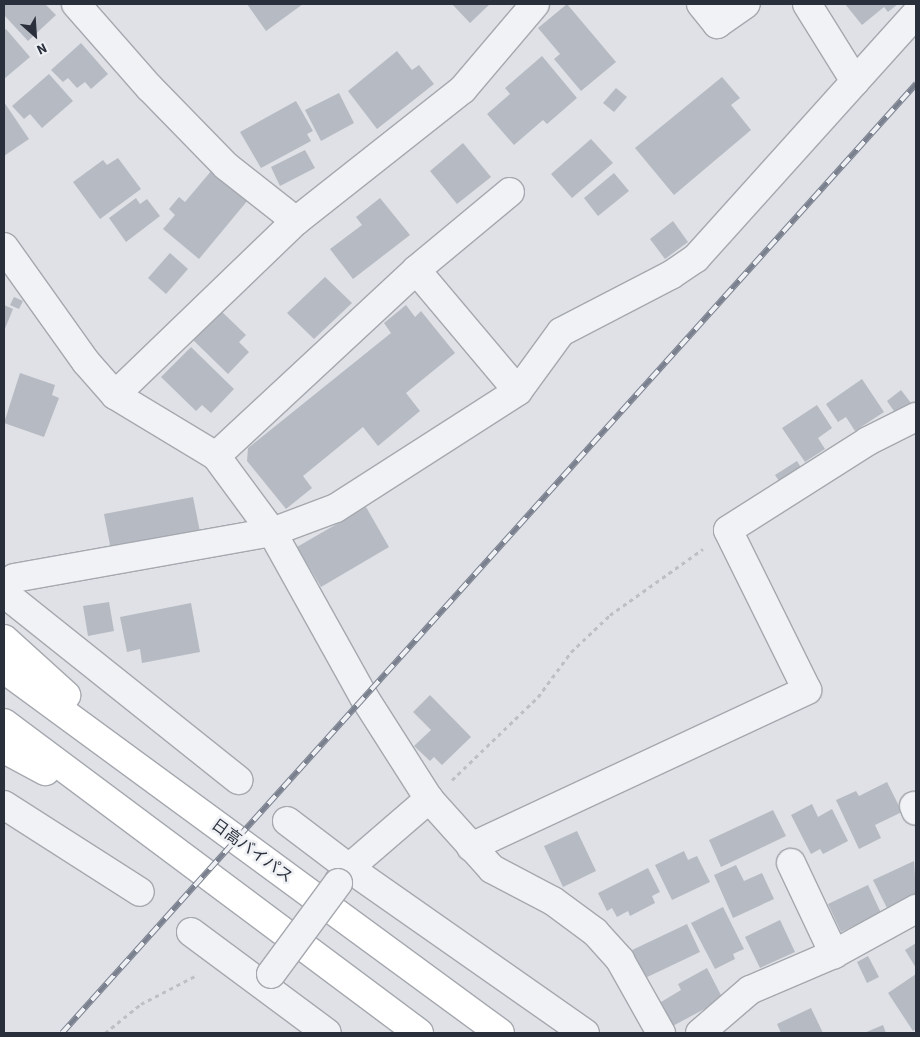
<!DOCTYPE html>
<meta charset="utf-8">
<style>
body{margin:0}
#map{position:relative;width:920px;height:1037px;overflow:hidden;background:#dfe1e6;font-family:"Source Sans 3","Noto Sans JP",sans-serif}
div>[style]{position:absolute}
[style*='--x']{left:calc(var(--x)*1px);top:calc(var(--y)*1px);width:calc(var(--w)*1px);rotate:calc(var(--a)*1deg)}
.building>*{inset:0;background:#b6bac2}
.path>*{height:3px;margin-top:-1.5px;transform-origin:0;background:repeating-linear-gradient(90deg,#bdbfc5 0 4px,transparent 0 8px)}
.roads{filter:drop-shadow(1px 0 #a5a8af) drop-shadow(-1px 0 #a5a8af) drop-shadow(0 1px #a5a8af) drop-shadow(0 -1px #a5a8af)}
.minor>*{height:28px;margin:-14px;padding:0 14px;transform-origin:14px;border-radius:14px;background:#f1f2f5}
.highway>*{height:28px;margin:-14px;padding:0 14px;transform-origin:14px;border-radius:14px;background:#fff}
.rail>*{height:5.5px;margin-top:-2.75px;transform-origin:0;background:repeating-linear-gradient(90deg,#eef0f4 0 11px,#7a808e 0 22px);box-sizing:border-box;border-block:1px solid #7a808e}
.bridges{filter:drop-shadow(1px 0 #a5a8af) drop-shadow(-1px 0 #a5a8af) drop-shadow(0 1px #a5a8af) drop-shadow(0 -1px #a5a8af)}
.minor-bridge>*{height:28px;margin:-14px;padding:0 14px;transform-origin:14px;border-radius:14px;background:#f1f2f5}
span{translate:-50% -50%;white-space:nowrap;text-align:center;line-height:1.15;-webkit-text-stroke:5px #eef0f4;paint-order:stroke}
.street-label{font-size:16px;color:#292f3b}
.frame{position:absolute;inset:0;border:5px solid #292f3b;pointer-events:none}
.north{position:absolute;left:10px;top:10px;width:50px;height:50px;-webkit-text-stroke:4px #eef0f4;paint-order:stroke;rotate:154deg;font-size:14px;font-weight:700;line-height:20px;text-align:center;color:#292f3b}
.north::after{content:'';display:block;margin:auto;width:18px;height:22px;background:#292f3b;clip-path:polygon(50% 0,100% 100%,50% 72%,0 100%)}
</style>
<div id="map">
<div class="building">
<i style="clip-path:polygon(4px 4px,45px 4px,56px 15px,28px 41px,4px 15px)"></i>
<i style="clip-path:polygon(247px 4px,303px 4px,266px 31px)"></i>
<i style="clip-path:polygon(452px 4px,490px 4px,470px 23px)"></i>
<i style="clip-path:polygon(567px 4px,616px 62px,581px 91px,554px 59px,560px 54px,538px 28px)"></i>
<i style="clip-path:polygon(845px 4px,898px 4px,888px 12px,884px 7px,862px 25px)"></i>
<i style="clip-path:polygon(6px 29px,30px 57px,4px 79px,4px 31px)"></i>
<i style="clip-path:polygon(81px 43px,108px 74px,91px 89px,85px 82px,77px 88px,68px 78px,63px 82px,51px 70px)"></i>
<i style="clip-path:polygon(397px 51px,412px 70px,419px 65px,434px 84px,377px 129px,348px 91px)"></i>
<i style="clip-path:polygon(542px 56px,577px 98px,547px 124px,543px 120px,514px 145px,487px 114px,510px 94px,505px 88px)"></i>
<i style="clip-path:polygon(49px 74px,73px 101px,42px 128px,30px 114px,24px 119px,12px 106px)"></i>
<i style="clip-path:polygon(722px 77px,740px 98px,731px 105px,751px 130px,674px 195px,635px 148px)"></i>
<i style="clip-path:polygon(616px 88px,627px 97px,614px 112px,603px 103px)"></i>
<i style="clip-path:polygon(339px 93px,354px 123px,321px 141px,305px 110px)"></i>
<i style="clip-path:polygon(296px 101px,313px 131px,307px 134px,311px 141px,261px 168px,240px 132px)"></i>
<i style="clip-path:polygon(4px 102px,29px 139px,4px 156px)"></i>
<i style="clip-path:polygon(591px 139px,613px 163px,572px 198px,551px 174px)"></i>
<i style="clip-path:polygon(463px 143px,491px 177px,457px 204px,430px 171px)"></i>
<i style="clip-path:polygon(305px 150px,315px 168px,280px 186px,271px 167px)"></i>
<i style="clip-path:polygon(118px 158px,141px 189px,100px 219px,73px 182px,103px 160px,107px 165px)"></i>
<i style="clip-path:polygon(212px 170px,248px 200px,199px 259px,163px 229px,175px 215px,169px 209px,179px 197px,185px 202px)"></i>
<i style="clip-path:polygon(614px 173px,629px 191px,598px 216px,584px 198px)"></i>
<i style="clip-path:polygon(136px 198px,140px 204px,147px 199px,160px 216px,126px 242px,109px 218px)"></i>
<i style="clip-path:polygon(380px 198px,410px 235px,353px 279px,330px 249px,362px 225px,356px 217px)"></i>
<i style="clip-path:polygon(673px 221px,688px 242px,665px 259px,650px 239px)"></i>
<i style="clip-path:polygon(170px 253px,188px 269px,166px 294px,148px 278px)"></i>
<i style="clip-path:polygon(325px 277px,352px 303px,314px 339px,287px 313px)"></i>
<i style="clip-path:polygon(14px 297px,23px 301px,19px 309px,10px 305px)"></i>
<i style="clip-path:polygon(4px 305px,13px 309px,4px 331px)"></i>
<i style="clip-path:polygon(406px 305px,415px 317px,421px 311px,455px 353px,406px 393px,420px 411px,378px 446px,363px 427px,303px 476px,312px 488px,286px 509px,247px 461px,248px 448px,391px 333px,384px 323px)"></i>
<i style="clip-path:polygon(219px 309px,246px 335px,239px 342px,249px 352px,228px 374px,191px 338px)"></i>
<i style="clip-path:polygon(191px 347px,234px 389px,211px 413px,202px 405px,196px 411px,161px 377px)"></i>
<i style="clip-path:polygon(20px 373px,55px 385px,52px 395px,59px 398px,44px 437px,4px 423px)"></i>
<i style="clip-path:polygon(862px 379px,884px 412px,855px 431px,846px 417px,838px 422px,826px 404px)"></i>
<i style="clip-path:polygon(901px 390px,911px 403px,896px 414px,887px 401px)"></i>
<i style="clip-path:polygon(817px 405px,832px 428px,818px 438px,825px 449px,805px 462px,782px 428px)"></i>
<i style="clip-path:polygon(797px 461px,805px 474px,783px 487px,775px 475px)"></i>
<i style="clip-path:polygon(193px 497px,200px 532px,111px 550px,104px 514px)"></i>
<i style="clip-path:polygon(366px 507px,389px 547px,321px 587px,297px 547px)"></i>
<i style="clip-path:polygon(109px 602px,114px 631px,88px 636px,83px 606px)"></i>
<i style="clip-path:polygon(191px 603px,200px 652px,142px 663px,140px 649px,127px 652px,120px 617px)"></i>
<i style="clip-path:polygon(430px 695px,471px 737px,442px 765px,434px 757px,430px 761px,414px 746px,431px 730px,413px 712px)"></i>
<i style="clip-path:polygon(887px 782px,902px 812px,875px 825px,881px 838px,859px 849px,836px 800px,856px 791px,859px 796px)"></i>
<i style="clip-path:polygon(812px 804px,818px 817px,832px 809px,848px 841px,823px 854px,820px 849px,811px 854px,791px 815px)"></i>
<i style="clip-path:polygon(773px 810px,786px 836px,721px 867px,709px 840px)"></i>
<i style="clip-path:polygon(577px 831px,596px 871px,563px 887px,544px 846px)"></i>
<i style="clip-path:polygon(684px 851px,688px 860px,697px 856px,710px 882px,672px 900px,655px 865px)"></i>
<i style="clip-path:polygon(914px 861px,916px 894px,887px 908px,873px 880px)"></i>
<i style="clip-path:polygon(736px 865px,744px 881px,762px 873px,774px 899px,733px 918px,714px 875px)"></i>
<i style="clip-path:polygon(648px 868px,660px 892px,652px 896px,655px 903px,630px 916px,628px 911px,617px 917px,612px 908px,607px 911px,598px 893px)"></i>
<i style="clip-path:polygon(868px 885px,881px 913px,841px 932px,828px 904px)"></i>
<i style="clip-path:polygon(723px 907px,744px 949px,733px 954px,735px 959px,715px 969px,691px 923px)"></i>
<i style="clip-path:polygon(780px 920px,795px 952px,760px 968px,745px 937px)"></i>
<i style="clip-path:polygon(687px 924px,700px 952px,643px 979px,630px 951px)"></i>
<i style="clip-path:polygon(916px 943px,916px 968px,905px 950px)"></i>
<i style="clip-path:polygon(868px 956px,879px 977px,867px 983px,857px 962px)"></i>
<i style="clip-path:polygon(707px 968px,723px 999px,669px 1028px,656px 1005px,681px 990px,678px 984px)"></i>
<i style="clip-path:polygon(916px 974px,916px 1029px,913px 1031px,888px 993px)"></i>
<i style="clip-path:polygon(811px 1008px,823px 1033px,781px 1033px,777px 1024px)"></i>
<i style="clip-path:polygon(883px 1025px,886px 1033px,864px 1033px)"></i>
</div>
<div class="path">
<i style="--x:452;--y:780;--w:120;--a:-44"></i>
<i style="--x:538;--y:697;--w:56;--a:-53.7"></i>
<i style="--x:571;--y:652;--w:54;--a:-43.5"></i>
<i style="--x:610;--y:615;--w:114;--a:-35.4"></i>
<i style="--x:105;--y:1033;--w:46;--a:-38.9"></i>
<i style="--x:141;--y:1004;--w:63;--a:-27.4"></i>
</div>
<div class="roads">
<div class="minor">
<i style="--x:76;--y:4;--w:111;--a:48.7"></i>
<i style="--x:149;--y:87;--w:110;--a:45.7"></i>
<i style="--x:226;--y:166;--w:89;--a:38.2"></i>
<i style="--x:701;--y:4;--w:26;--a:51"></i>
<i style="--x:717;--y:24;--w:35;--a:-35"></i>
<i style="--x:807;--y:4;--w:91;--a:58.1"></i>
<i style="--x:4;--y:247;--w:141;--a:54.5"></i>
<i style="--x:86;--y:362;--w:44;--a:48.7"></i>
<i style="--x:115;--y:395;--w:118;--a:31.1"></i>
<i style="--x:216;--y:456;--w:94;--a:53.6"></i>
<i style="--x:272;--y:532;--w:189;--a:60.9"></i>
<i style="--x:364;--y:697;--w:121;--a:57.5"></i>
<i style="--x:429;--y:799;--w:94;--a:48"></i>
<i style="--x:492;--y:869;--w:69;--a:27.7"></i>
<i style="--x:553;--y:901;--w:52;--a:36.4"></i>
<i style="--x:595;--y:932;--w:38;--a:48"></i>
<i style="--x:620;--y:960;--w:84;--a:60.7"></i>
<i style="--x:416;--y:270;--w:158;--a:49.9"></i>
<i style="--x:115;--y:395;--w:251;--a:-43.9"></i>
<i style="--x:296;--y:221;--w:213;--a:-38.3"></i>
<i style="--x:463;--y:89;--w:111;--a:-49.7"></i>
<i style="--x:216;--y:456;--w:273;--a:-42.9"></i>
<i style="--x:416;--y:270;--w:122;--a:-39.7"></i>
<i style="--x:14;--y:578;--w:262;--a:-10.1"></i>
<i style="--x:272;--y:532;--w:68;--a:-20.6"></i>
<i style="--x:336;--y:508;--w:216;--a:-32.7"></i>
<i style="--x:518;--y:391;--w:73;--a:-53.9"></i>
<i style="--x:561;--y:332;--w:124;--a:-27.4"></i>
<i style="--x:671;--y:275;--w:30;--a:-34"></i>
<i style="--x:696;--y:258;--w:329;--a:-48"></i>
<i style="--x:4;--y:593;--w:300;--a:38.6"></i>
<i style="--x:4;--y:805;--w:161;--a:32.6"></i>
<i style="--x:914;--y:806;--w:5;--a:68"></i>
<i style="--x:287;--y:821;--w:78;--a:37.2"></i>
<i style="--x:349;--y:868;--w:288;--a:35"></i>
<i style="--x:471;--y:847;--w:371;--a:-25"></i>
<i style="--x:807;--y:690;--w:178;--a:-116.3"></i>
<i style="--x:728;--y:530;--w:166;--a:-32.4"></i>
<i style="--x:868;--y:441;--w:54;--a:-26.6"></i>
<i style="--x:791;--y:863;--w:101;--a:64.7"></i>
<i style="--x:339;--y:881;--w:16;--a:-52"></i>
<i style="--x:349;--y:868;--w:106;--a:-40.8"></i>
<i style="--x:191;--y:932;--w:169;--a:36.6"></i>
<i style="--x:700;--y:1033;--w:66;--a:-40.7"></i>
<i style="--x:750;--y:990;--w:91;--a:-23.2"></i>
<i style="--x:834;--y:954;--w:94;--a:-28.8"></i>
</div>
<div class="highway">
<i style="--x:4;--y:639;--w:84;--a:42.1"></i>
<i style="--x:4;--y:669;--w:615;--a:36.27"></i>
<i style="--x:4;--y:723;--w:518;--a:36.76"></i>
<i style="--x:4;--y:749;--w:47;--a:28.2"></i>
</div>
</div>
<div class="rail">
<i style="--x:62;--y:1033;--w:1277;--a:-48.02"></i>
</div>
<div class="bridges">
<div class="minor-bridge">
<i style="--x:271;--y:974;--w:113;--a:-53.6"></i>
</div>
</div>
<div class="street-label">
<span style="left:252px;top:851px;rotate:36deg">日高バイパス</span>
</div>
<div class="frame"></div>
<div class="north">N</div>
</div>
